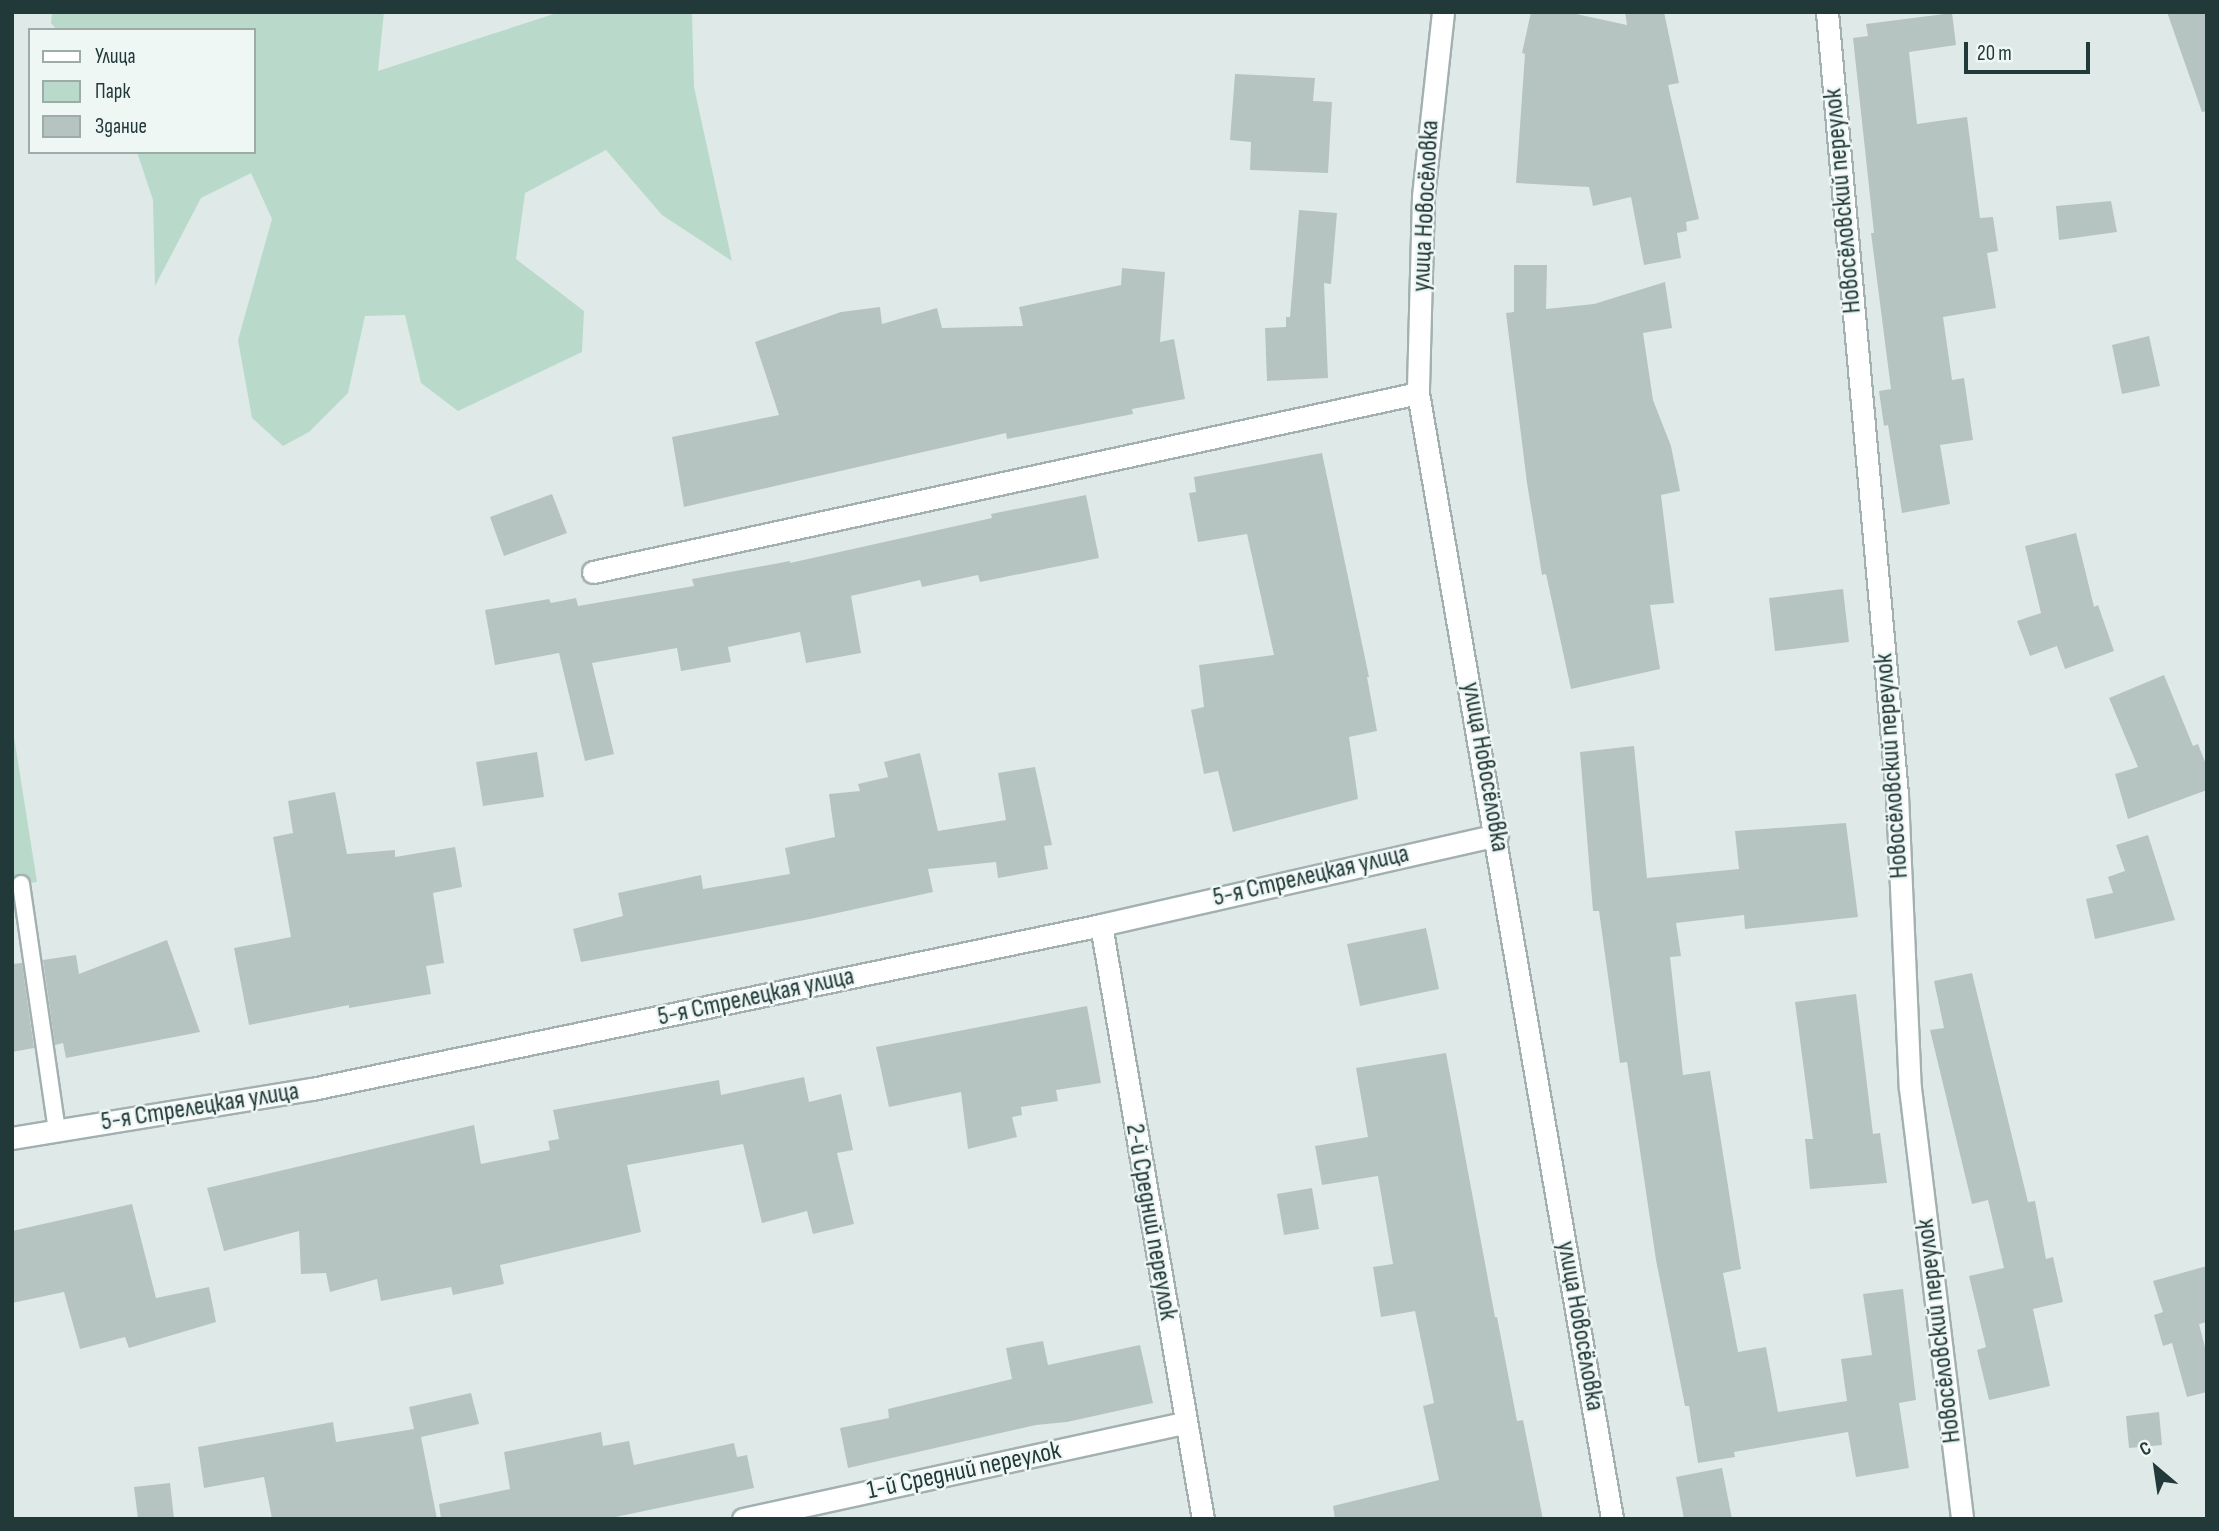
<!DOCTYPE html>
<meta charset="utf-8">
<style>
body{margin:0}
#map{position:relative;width:2219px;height:1531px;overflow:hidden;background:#dfeae8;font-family:"Sofia Sans Condensed",sans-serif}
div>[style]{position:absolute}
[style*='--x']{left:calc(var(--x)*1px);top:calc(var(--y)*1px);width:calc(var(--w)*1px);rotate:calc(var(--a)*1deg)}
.green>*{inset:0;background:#b9daca}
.building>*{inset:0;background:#b5c4c1}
.roads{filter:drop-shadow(2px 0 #a2b1b0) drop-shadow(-2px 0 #a2b1b0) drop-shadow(0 2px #a2b1b0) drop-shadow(0 -2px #a2b1b0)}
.lane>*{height:16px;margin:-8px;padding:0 8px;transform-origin:8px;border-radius:8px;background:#fff}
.street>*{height:21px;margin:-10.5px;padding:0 10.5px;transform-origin:10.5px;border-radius:10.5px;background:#fff}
span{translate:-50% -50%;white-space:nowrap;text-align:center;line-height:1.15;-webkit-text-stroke:5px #eff7f5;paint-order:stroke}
.street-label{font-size:26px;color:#213938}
.frame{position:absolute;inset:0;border:14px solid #213938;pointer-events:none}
.legend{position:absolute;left:28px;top:28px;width:228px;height:126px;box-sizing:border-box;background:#eff7f5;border:2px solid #9daba9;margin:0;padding:9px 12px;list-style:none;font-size:21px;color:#213938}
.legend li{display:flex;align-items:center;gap:14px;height:35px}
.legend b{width:35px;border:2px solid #9daba9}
.north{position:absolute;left:2121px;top:1433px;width:70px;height:70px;-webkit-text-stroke:5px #eff7f5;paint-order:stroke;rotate:331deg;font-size:19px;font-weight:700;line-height:28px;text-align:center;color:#213938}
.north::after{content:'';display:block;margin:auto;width:24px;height:32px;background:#213938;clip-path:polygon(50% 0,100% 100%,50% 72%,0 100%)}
.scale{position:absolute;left:1964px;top:42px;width:126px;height:32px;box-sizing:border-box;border:4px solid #213938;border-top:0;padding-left:9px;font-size:21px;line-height:24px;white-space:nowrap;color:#213938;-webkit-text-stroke:5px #eff7f5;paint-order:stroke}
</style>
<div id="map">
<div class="green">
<i style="clip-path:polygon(52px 12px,384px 12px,378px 71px,560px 12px,692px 12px,694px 87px,732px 261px,662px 215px,606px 150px,525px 193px,516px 259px,584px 311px,582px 352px,458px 411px,421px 383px,405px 315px,365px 316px,348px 393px,309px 432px,283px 446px,252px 418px,238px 340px,272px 219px,251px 173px,201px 198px,155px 286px,153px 200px,137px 152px,254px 152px,254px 30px,57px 30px,51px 23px)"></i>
<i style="clip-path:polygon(12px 724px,37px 882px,12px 885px)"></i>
</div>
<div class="building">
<i style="clip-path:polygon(1531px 12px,1567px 12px,1627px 25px,1625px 12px,1664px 12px,1679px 83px,1668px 85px,1699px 219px,1686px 222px,1687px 231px,1677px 233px,1681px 258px,1644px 265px,1631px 197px,1593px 206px,1589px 187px,1516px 183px,1525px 54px,1522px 53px)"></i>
<i style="clip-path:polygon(2167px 12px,2207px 12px,2207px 111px,2202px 112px)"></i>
<i style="clip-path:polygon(1952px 13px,1956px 45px,1909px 52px,1917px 124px,1967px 117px,1980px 218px,1993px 217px,1998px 251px,1987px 253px,1996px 308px,1943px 317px,1952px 380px,1964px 378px,1973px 440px,1940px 445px,1950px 504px,1902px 513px,1888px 425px,1884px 426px,1879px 391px,1891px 389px,1871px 233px,1874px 233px,1853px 38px,1868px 36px,1866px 24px)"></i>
<i style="clip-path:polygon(1235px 74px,1315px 78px,1313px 101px,1332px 102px,1328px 173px,1250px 170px,1251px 142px,1230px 140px)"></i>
<i style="clip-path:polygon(2111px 201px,2117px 232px,2059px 240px,2056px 206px)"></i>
<i style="clip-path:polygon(1299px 210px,1337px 213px,1331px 284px,1324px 283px,1328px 378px,1267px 381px,1265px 328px,1286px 327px,1286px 317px,1290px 317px)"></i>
<i style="clip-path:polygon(1514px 265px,1547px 265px,1546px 309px,1594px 304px,1665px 282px,1672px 328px,1643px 333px,1653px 400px,1671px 446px,1680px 491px,1661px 495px,1674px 603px,1650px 605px,1660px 669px,1571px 689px,1546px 574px,1542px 575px,1527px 483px,1506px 313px,1514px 312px)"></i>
<i style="clip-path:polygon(1122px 268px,1165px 272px,1160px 342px,1174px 339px,1185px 399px,1132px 409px,1133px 414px,1007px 439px,1006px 433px,684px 507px,672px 437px,779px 415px,755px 342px,841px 312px,880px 307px,882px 324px,937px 308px,942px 328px,1023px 326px,1019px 307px,1121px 285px)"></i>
<i style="clip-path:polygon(2149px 336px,2160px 386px,2122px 394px,2112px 345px)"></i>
<i style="clip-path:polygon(1322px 453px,1369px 677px,1367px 677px,1377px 731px,1349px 737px,1358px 799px,1233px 832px,1218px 771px,1204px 774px,1191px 710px,1204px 707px,1199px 665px,1274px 655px,1247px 534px,1198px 542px,1189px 493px,1196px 492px,1194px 477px)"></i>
<i style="clip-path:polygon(552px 494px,567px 533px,504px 556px,490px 517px)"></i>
<i style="clip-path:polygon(1086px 495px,1099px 558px,980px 582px,978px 575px,922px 587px,920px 580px,851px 596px,861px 653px,806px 663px,800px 632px,728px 647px,731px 662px,681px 671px,677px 648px,592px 663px,614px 754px,585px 761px,559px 653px,495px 665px,485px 610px,549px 599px,551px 603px,576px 598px,578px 606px,694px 586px,692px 579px,790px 561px,790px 563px,992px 518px,991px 514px)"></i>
<i style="clip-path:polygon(2076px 533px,2094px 607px,2098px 605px,2114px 651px,2065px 669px,2057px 646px,2030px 656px,2017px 621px,2041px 613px,2025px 546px)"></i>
<i style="clip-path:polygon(1843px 589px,1849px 642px,1775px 651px,1769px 598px)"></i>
<i style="clip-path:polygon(2164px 675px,2193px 746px,2198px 744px,2207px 767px,2207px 790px,2128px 819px,2115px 774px,2138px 767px,2109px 698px)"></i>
<i style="clip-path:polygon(1634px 746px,1647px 878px,1739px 869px,1735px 831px,1846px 823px,1858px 917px,1745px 929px,1744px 915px,1676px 923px,1681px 956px,1670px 957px,1683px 1075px,1710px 1071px,1741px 1269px,1723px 1273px,1738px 1352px,1766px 1347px,1778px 1412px,1847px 1401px,1841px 1359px,1872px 1355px,1863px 1294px,1903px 1289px,1916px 1400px,1899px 1403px,1909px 1468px,1856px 1477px,1848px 1432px,1734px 1452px,1735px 1457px,1698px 1463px,1689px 1406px,1685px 1406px,1656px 1260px,1627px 1062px,1620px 1063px,1599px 911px,1593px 911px,1580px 752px)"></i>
<i style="clip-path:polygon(537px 752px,544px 797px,483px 806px,476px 762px)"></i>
<i style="clip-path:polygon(920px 753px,938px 831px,1006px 820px,998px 773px,1035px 767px,1052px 845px,1044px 846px,1048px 869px,998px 878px,996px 862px,928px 869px,933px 892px,810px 919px,581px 962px,573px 929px,623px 916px,618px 893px,701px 875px,703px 889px,790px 874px,785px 848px,835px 837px,829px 794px,860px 791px,858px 784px,888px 777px,884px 762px)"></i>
<i style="clip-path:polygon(335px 792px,347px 854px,395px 850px,395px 857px,455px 847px,462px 887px,433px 893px,444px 963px,426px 966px,431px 994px,349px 1008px,349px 1005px,249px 1025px,234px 948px,291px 937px,273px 837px,293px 833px,288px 801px)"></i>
<i style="clip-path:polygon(2148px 835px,2175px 920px,2095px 939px,2086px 899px,2113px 893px,2108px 877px,2125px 871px,2116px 845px)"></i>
<i style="clip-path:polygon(1426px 928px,1439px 989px,1360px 1006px,1347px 944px)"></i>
<i style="clip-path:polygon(167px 940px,200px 1032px,66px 1058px,63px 1043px,55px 1045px,43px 960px,76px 955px,79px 974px)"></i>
<i style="clip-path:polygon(22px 963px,34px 1048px,12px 1052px,12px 964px)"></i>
<i style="clip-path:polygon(1972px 973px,2028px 1202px,2035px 1201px,2046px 1259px,2053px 1257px,2063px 1302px,2033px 1309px,2050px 1386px,1989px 1400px,1977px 1350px,1986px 1347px,1969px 1276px,2004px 1268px,1988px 1200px,1972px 1204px,1930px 1030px,1944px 1028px,1934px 981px)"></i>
<i style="clip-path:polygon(1856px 994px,1873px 1134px,1880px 1133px,1887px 1183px,1810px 1189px,1805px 1139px,1813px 1139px,1795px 1002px)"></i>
<i style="clip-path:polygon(1087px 1006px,1101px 1083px,1056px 1090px,1058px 1101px,1021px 1107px,1022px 1115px,1012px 1117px,1017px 1137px,968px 1149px,961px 1092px,889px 1107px,876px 1047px)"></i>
<i style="clip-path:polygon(1446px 1053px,1495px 1317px,1497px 1317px,1517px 1421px,1523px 1420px,1543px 1519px,1335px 1519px,1333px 1506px,1439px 1480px,1423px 1406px,1434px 1403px,1415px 1311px,1381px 1317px,1373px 1267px,1393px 1264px,1378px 1176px,1322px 1185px,1315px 1146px,1368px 1137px,1356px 1068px)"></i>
<i style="clip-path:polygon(804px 1077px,809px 1102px,841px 1094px,853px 1150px,837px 1153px,854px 1224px,813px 1234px,807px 1211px,762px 1223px,743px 1144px,627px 1165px,641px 1232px,500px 1265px,504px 1284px,453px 1295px,451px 1287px,381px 1301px,377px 1279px,330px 1292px,326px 1273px,301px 1274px,299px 1231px,224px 1251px,207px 1188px,474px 1125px,481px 1164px,550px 1150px,548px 1141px,559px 1139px,553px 1110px,719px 1080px,721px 1095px)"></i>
<i style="clip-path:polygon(1312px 1188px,1319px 1229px,1284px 1235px,1277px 1194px)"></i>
<i style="clip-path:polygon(132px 1204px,156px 1298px,209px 1287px,216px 1322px,129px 1348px,125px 1337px,80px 1349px,64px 1292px,12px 1303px,12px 1231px)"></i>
<i style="clip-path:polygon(2207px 1266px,2207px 1322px,2199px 1324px,2207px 1355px,2207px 1392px,2187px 1397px,2172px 1343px,2163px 1346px,2154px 1315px,2163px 1312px,2153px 1281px)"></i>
<i style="clip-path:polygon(1043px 1341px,1048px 1365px,1140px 1345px,1153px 1403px,1067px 1422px,1036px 1425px,848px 1468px,840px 1428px,889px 1418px,888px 1409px,1012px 1379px,1006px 1348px)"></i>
<i style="clip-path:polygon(471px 1393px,479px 1424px,421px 1437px,437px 1519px,272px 1519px,264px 1477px,204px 1488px,198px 1447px,333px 1422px,336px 1442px,414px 1429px,409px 1407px)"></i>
<i style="clip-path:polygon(2159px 1412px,2162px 1445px,2129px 1448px,2126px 1416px)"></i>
<i style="clip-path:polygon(601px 1432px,603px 1446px,629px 1441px,634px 1465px,734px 1443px,737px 1457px,747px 1455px,754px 1488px,606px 1519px,441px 1519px,439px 1504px,510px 1489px,504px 1452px)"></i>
<i style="clip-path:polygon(1722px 1468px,1732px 1519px,1684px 1519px,1676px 1477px)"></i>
<i style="clip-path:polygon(170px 1483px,174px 1519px,138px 1519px,134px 1487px)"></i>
</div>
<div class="roads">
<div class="lane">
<i style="--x:21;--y:884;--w:250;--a:81.7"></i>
</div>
<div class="street">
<i style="--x:1443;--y:12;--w:186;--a:96.2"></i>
<i style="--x:1423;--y:197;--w:196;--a:91.5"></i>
<i style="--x:1418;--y:393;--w:1143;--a:80.22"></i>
<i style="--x:1827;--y:12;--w:786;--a:84.89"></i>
<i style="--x:1897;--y:795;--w:293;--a:87.5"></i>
<i style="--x:1910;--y:1088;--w:434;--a:83.1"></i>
<i style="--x:593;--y:572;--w:844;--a:-12.24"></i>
<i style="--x:1101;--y:925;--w:603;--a:80.26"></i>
<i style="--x:12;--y:1138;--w:304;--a:-9.3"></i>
<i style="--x:312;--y:1089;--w:806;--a:-11.74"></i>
<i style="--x:1101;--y:925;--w:406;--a:-12.8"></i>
<i style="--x:743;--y:1519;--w:452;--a:-12.3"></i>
</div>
</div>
<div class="street-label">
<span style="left:1843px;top:201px;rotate:-95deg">Новосёловский переулок</span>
<span style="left:1426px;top:206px;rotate:-87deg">улица Новосёловка</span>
<span style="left:1892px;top:766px;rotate:-94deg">Новосёловский переулок</span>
<span style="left:1485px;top:767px;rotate:80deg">улица Новосёловка</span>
<span style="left:1311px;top:876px;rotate:-13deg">5-я Стрелецкая улица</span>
<span style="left:756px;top:997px;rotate:-12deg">5-я Стрелецкая улица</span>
<span style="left:200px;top:1107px;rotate:-9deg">5-я Стрелецкая улица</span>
<span style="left:1151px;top:1222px;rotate:80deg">2-й Средний переулок</span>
<span style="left:1580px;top:1326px;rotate:80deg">улица Новосёловка</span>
<span style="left:1939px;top:1331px;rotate:-97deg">Новосёловский переулок</span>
<span style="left:964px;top:1471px;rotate:-12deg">1-й Средний переулок</span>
</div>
<div class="frame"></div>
<ul class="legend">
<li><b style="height:9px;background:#fff"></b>Улица</li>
<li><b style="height:19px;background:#b9daca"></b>Парк</li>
<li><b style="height:19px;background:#b5c4c1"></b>Здание</li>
</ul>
<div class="north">С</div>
<div class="scale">20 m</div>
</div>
